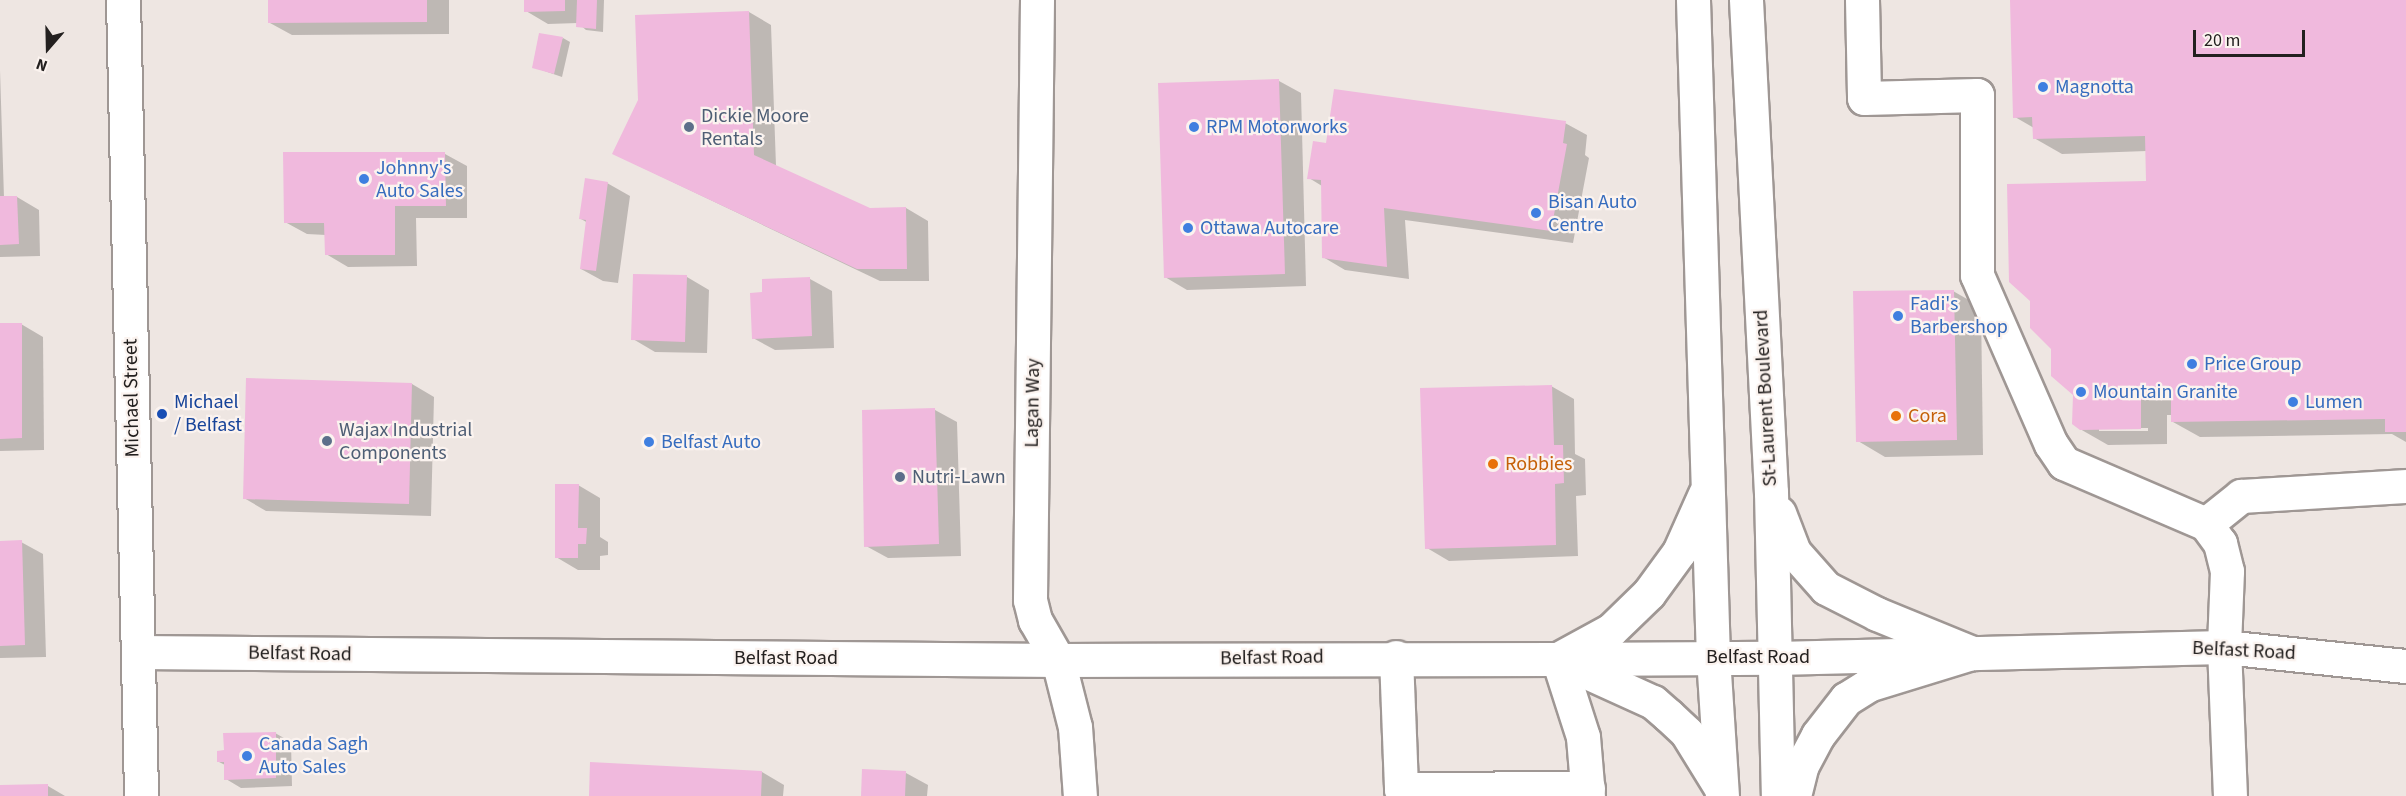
<!DOCTYPE html>
<style>
body{margin:0}
#map{position:relative;width:2406px;height:796px;overflow:hidden;background:#eee6e2;font-family:"Source Sans 3",sans-serif}
div>[style]{position:absolute}
[style*='--x']{left:calc(var(--x)*1px);top:calc(var(--y)*1px);width:calc(var(--w)*1px);rotate:calc(var(--a)*1deg)}
.shadow>*{inset:0;background:#0003}
.building>*{inset:0;background:#f0b9dd}
.roads{filter:drop-shadow(2px 0 #9f9794) drop-shadow(-2px 0 #9f9794) drop-shadow(0 2px #9f9794) drop-shadow(0 -2px #9f9794)}
.minor>*{height:33px;margin:-16.5px;padding:0 16.5px;transform-origin:16.5px;border-radius:16.5px;background:#fff}
.major>*{height:33px;margin:-16.5px;padding:0 16.5px;transform-origin:16.5px;border-radius:16.5px;background:#fff}
.dots>*{width:16px;height:16px;translate:-50% -50%;box-sizing:border-box;border:3px solid #fbf3ef;border-radius:50%}
span{translate:-50% -50%;white-space:nowrap;text-align:center;line-height:1.15;-webkit-text-stroke:4.5px #fbf3ef;paint-order:stroke}
.shop-label{font-size:20px;color:#366cbe}
.left{translate:0 -50%;text-align:left}
.service-label{font-size:20px;color:#4e5e75}
.street-label{font-size:20px;color:#23201f}
.transit-label{font-size:20px;color:#164399}
.food-label{font-size:20px;color:#c56008}
.north{position:absolute;left:18px;top:18px;width:60px;height:60px;-webkit-text-stroke:4px #fbf3ef;paint-order:stroke;rotate:200deg;font-size:16px;font-weight:700;line-height:24px;text-align:center;color:#23201f}
.north::after{content:'';display:block;margin:auto;width:21px;height:27px;background:#23201f;clip-path:polygon(50% 0,100% 100%,50% 72%,0 100%)}
.scale{position:absolute;left:2193px;top:30px;width:112px;height:27px;box-sizing:border-box;border:3px solid #23201f;border-top:0;padding-left:8px;font-size:18px;line-height:21px;white-space:nowrap;color:#23201f;-webkit-text-stroke:4px #fbf3ef;paint-order:stroke}
</style>
<div id="map">
<div class="shadow">
<i style="clip-path:polygon(270px 0,449px 0,449px 34px,292px 35px,270px 23px)"></i>
<i style="clip-path:polygon(526px 0,604px 0,603px 32px,586px 30px,578px 23px,548px 24px,526px 11px)"></i>
<i style="clip-path:polygon(evenodd,2012px 0,2406px 0,2406px 442px,2392px 434px,2200px 437px,2173px 422px,2173px 415px,2167px 415px,2167px 444px,2108px 445px,2080px 429px,2148px 182px,2147px 151px,2062px 154px,2034px 138px,2034px 128px,2015px 117px,2012px 0,2099px 428px,2148px 428px,2148px 431px,2099px 431px,2099px 428px)"></i>
<i style="clip-path:polygon(749px 12px,771px 25px,776px 166px,869px 209px,906px 208px,928px 221px,929px 281px,880px 281px,614px 154px)"></i>
<i style="clip-path:polygon(563px 38px,570px 42px,562px 77px,533px 67px)"></i>
<i style="clip-path:polygon(0 70px,4px 198px,17px 197px,39px 210px,40px 256px,0 257px)"></i>
<i style="clip-path:polygon(1279px 81px,1301px 93px,1306px 286px,1187px 290px,1165px 277px)"></i>
<i style="clip-path:polygon(1565px 123px,1587px 135px,1585px 155px,1589px 158px,1573px 243px,1405px 220px,1409px 279px,1345px 270px,1323px 257px,1322px 186px,1309px 178px,1327px 144px)"></i>
<i style="clip-path:polygon(285px 154px,445px 154px,467px 166px,467px 218px,416px 218px,417px 266px,348px 267px,326px 254px,326px 235px,307px 234px,285px 222px)"></i>
<i style="clip-path:polygon(607px 183px,630px 196px,618px 283px,603px 281px,581px 269px,588px 223px,581px 219px)"></i>
<i style="clip-path:polygon(687px 277px,709px 290px,707px 353px,655px 352px,633px 339px)"></i>
<i style="clip-path:polygon(810px 279px,832px 291px,834px 348px,775px 350px,753px 338px,764px 294px)"></i>
<i style="clip-path:polygon(1953px 291px,1981px 307px,1983px 455px,1885px 457px,1858px 441px)"></i>
<i style="clip-path:polygon(0 324px,21px 324px,43px 337px,44px 450px,0 451px)"></i>
<i style="clip-path:polygon(412px 384px,434px 397px,431px 516px,266px 511px,244px 498px)"></i>
<i style="clip-path:polygon(1551px 386px,1574px 399px,1575px 454px,1585px 459px,1586px 495px,1576px 496px,1578px 556px,1449px 561px,1427px 548px)"></i>
<i style="clip-path:polygon(935px 410px,957px 422px,961px 556px,888px 558px,866px 546px)"></i>
<i style="clip-path:polygon(578px 485px,600px 498px,600px 537px,608px 542px,608px 555px,600px 556px,600px 570px,578px 570px,556px 557px)"></i>
<i style="clip-path:polygon(0 542px,21px 542px,43px 554px,46px 657px,0 658px)"></i>
<i style="clip-path:polygon(275px 733px,291px 742px,292px 786px,241px 788px,226px 779px,225px 765px,219px 762px)"></i>
<i style="clip-path:polygon(762px 772px,784px 785px,783px 796px,590px 796px)"></i>
<i style="clip-path:polygon(906px 773px,928px 785px,927px 796px,863px 796px)"></i>
<i style="clip-path:polygon(48px 786px,65px 796px,0 796px,0 787px)"></i>
</div>
<div class="building">
<i style="clip-path:polygon(268px 0,427px 0,427px 22px,268px 23px)"></i>
<i style="clip-path:polygon(524px 0,565px 0,565px 11px,524px 12px)"></i>
<i style="clip-path:polygon(577px 0,597px 0,596px 29px,576px 27px)"></i>
<i style="clip-path:polygon(2010px 0,2406px 0,2406px 432px,2385px 432px,2385px 419px,2171px 422px,2171px 400px,2141px 400px,2141px 429px,2080px 430px,2072px 424px,2073px 395px,2051px 376px,2051px 349px,2030px 328px,2030px 301px,2009px 282px,2007px 184px,2146px 181px,2145px 136px,2033px 139px,2032px 117px,2013px 118px)"></i>
<i style="clip-path:polygon(749px 11px,754px 155px,870px 208px,906px 207px,907px 269px,857px 269px,612px 154px,638px 100px,635px 15px)"></i>
<i style="clip-path:polygon(539px 33px,563px 37px,554px 74px,532px 68px)"></i>
<i style="clip-path:polygon(1279px 79px,1285px 274px,1164px 278px,1158px 83px)"></i>
<i style="clip-path:polygon(1334px 89px,1566px 121px,1563px 143px,1567px 144px,1551px 231px,1384px 208px,1387px 267px,1322px 258px,1321px 180px,1307px 179px,1313px 141px,1326px 143px)"></i>
<i style="clip-path:polygon(283px 152px,445px 152px,446px 206px,395px 206px,395px 255px,325px 255px,324px 223px,284px 223px)"></i>
<i style="clip-path:polygon(585px 178px,608px 182px,596px 271px,580px 269px,586px 220px,579px 219px)"></i>
<i style="clip-path:polygon(0 196px,17px 196px,19px 244px,0 245px)"></i>
<i style="clip-path:polygon(633px 274px,687px 275px,685px 342px,631px 340px)"></i>
<i style="clip-path:polygon(810px 277px,812px 336px,752px 339px,750px 293px,762px 292px,762px 279px)"></i>
<i style="clip-path:polygon(1954px 290px,1957px 440px,1856px 442px,1853px 291px)"></i>
<i style="clip-path:polygon(0 323px,22px 323px,22px 438px,0 439px)"></i>
<i style="clip-path:polygon(246px 378px,412px 383px,409px 504px,243px 499px)"></i>
<i style="clip-path:polygon(1552px 385px,1554px 445px,1563px 445px,1564px 483px,1555px 484px,1556px 545px,1425px 549px,1420px 388px)"></i>
<i style="clip-path:polygon(935px 408px,939px 544px,864px 547px,862px 410px)"></i>
<i style="clip-path:polygon(555px 484px,579px 484px,578px 528px,587px 528px,586px 544px,578px 544px,578px 558px,555px 558px)"></i>
<i style="clip-path:polygon(22px 540px,25px 645px,0 646px,0 541px)"></i>
<i style="clip-path:polygon(276px 732px,276px 778px,224px 780px,224px 762px,217px 762px,217px 751px,224px 750px,223px 733px)"></i>
<i style="clip-path:polygon(590px 762px,762px 771px,761px 796px,589px 796px)"></i>
<i style="clip-path:polygon(862px 769px,906px 771px,905px 796px,861px 796px)"></i>
<i style="clip-path:polygon(48px 784px,48px 796px,0 796px,0 785px)"></i>
</div>
<div class="roads">
<div class="minor">
<i style="--x:123;--y:0;--w:796;--a:88.7"></i>
<i style="--x:1037;--y:0;--w:600;--a:90.67"></i>
<i style="--x:1030;--y:600;--w:21;--a:76"></i>
<i style="--x:1035;--y:620;--w:46;--a:60.1"></i>
<i style="--x:1058;--y:660;--w:69;--a:75.8"></i>
<i style="--x:1075;--y:727;--w:69;--a:85.9"></i>
<i style="--x:1862;--y:0;--w:98;--a:88.8"></i>
<i style="--x:1864;--y:98;--w:113;--a:-1.5"></i>
<i style="--x:1977;--y:95;--w:180;--a:90"></i>
<i style="--x:1977;--y:275;--w:184;--a:66.4"></i>
<i style="--x:2051;--y:444;--w:23;--a:56"></i>
<i style="--x:2064;--y:463;--w:155;--a:23.2"></i>
<i style="--x:2206;--y:524;--w:24;--a:54"></i>
<i style="--x:2220;--y:543;--w:29;--a:76"></i>
<i style="--x:2227;--y:571;--w:76;--a:92.3"></i>
<i style="--x:2224;--y:647;--w:149;--a:87.7"></i>
<i style="--x:2206;--y:524;--w:45;--a:-38.7"></i>
<i style="--x:2241;--y:496;--w:165;--a:-3.5"></i>
<i style="--x:138;--y:652;--w:920;--a:0.5"></i>
<i style="--x:1058;--y:660;--w:500;--a:-0.11"></i>
<i style="--x:1558;--y:659;--w:218;--a:-0.3"></i>
<i style="--x:1776;--y:658;--w:448;--a:-1.4"></i>
<i style="--x:2224;--y:647;--w:183;--a:6"></i>
<i style="--x:1396;--y:657;--w:132;--a:87.8"></i>
<i style="--x:1401;--y:789;--w:187;--a:-0.3"></i>
<i style="--x:1558;--y:659;--w:82;--a:72.2"></i>
<i style="--x:1583;--y:737;--w:59;--a:85.2"></i>
</div>
<div class="major">
<i style="--x:1693;--y:0;--w:657;--a:88.26"></i>
<i style="--x:1713;--y:657;--w:139;--a:86.3"></i>
<i style="--x:1746;--y:0;--w:493;--a:87.1"></i>
<i style="--x:1771;--y:492;--w:304;--a:88.7"></i>
<i style="--x:1779;--y:513;--w:42;--a:69"></i>
<i style="--x:1794;--y:552;--w:48;--a:48.4"></i>
<i style="--x:1826;--y:588;--w:57;--a:27"></i>
<i style="--x:1877;--y:614;--w:103;--a:22.3"></i>
<i style="--x:1558;--y:659;--w:60;--a:-28.7"></i>
<i style="--x:1611;--y:630;--w:53;--a:-44.2"></i>
<i style="--x:1649;--y:593;--w:51;--a:-53.8"></i>
<i style="--x:1679;--y:552;--w:64;--a:-65.9"></i>
<i style="--x:1558;--y:659;--w:104;--a:24.4"></i>
<i style="--x:1653;--y:702;--w:20;--a:41"></i>
<i style="--x:1668;--y:715;--w:26;--a:43"></i>
<i style="--x:1687;--y:733;--w:61;--a:58.4"></i>
<i style="--x:1794;--y:796;--w:32;--a:-76"></i>
<i style="--x:1802;--y:765;--w:34;--a:-62"></i>
<i style="--x:1818;--y:735;--w:46;--a:-52.1"></i>
<i style="--x:1846;--y:699;--w:26;--a:-32"></i>
<i style="--x:1868;--y:685;--w:109;--a:-17.1"></i>
</div>
</div>
<div class="dots">
<i style="left:2043px;top:87px;background:#3f7fe0"></i>
<i style="left:689px;top:127px;background:#5c6f8a"></i>
<i style="left:1194px;top:127px;background:#3f7fe0"></i>
<i style="left:364px;top:179px;background:#3f7fe0"></i>
<i style="left:1536px;top:213px;background:#3f7fe0"></i>
<i style="left:1188px;top:228px;background:#3f7fe0"></i>
<i style="left:1898px;top:316px;background:#3f7fe0"></i>
<i style="left:2192px;top:364px;background:#3f7fe0"></i>
<i style="left:2081px;top:392px;background:#3f7fe0"></i>
<i style="left:2293px;top:402px;background:#3f7fe0"></i>
<i style="left:162px;top:414px;background:#1a4fb4"></i>
<i style="left:1896px;top:416px;background:#e8710a"></i>
<i style="left:327px;top:441px;background:#5c6f8a"></i>
<i style="left:649px;top:442px;background:#3f7fe0"></i>
<i style="left:1493px;top:464px;background:#e8710a"></i>
<i style="left:900px;top:477px;background:#5c6f8a"></i>
<i style="left:247px;top:756px;background:#3f7fe0"></i>
</div>
<div class="shop-label">
<span class="left" style="left:2055px;top:87px">Magnotta</span>
<span class="left" style="left:1206px;top:127px">RPM Motorworks</span>
<span class="left" style="left:376px;top:180px">Johnny's<br>Auto Sales</span>
<span class="left" style="left:1548px;top:214px">Bisan Auto<br>Centre</span>
<span class="left" style="left:1200px;top:228px">Ottawa Autocare</span>
<span class="left" style="left:1910px;top:316px">Fadi's<br>Barbershop</span>
<span class="left" style="left:2204px;top:364px">Price Group</span>
<span class="left" style="left:2093px;top:392px">Mountain Granite</span>
<span class="left" style="left:2305px;top:402px">Lumen</span>
<span class="left" style="left:661px;top:442px">Belfast Auto</span>
<span class="left" style="left:259px;top:756px">Canada Sagh<br>Auto Sales</span>
</div>
<div class="service-label">
<span class="left" style="left:701px;top:128px">Dickie Moore<br>Rentals</span>
<span class="left" style="left:339px;top:442px">Wajax Industrial<br>Components</span>
<span class="left" style="left:912px;top:477px">Nutri-Lawn</span>
</div>
<div class="street-label">
<span style="left:132px;top:398px;rotate:-91deg">Michael Street</span>
<span style="left:1766px;top:398px;rotate:-93deg">St-Laurent Boulevard</span>
<span style="left:1033px;top:403px;rotate:-89deg">Lagan Way</span>
<span style="left:2244px;top:651px;rotate:3deg">Belfast Road</span>
<span style="left:300px;top:654px;rotate:1deg">Belfast Road</span>
<span style="left:1758px;top:657px">Belfast Road</span>
<span style="left:786px;top:658px">Belfast Road</span>
<span style="left:1272px;top:658px;rotate:-1deg">Belfast Road</span>
</div>
<div class="transit-label">
<span class="left" style="left:174px;top:414px">Michael<br>/ Belfast</span>
</div>
<div class="food-label">
<span class="left" style="left:1908px;top:416px">Cora</span>
<span class="left" style="left:1505px;top:464px">Robbies</span>
</div>
<div class="north">N</div>
<div class="scale">20 m</div>
</div>
